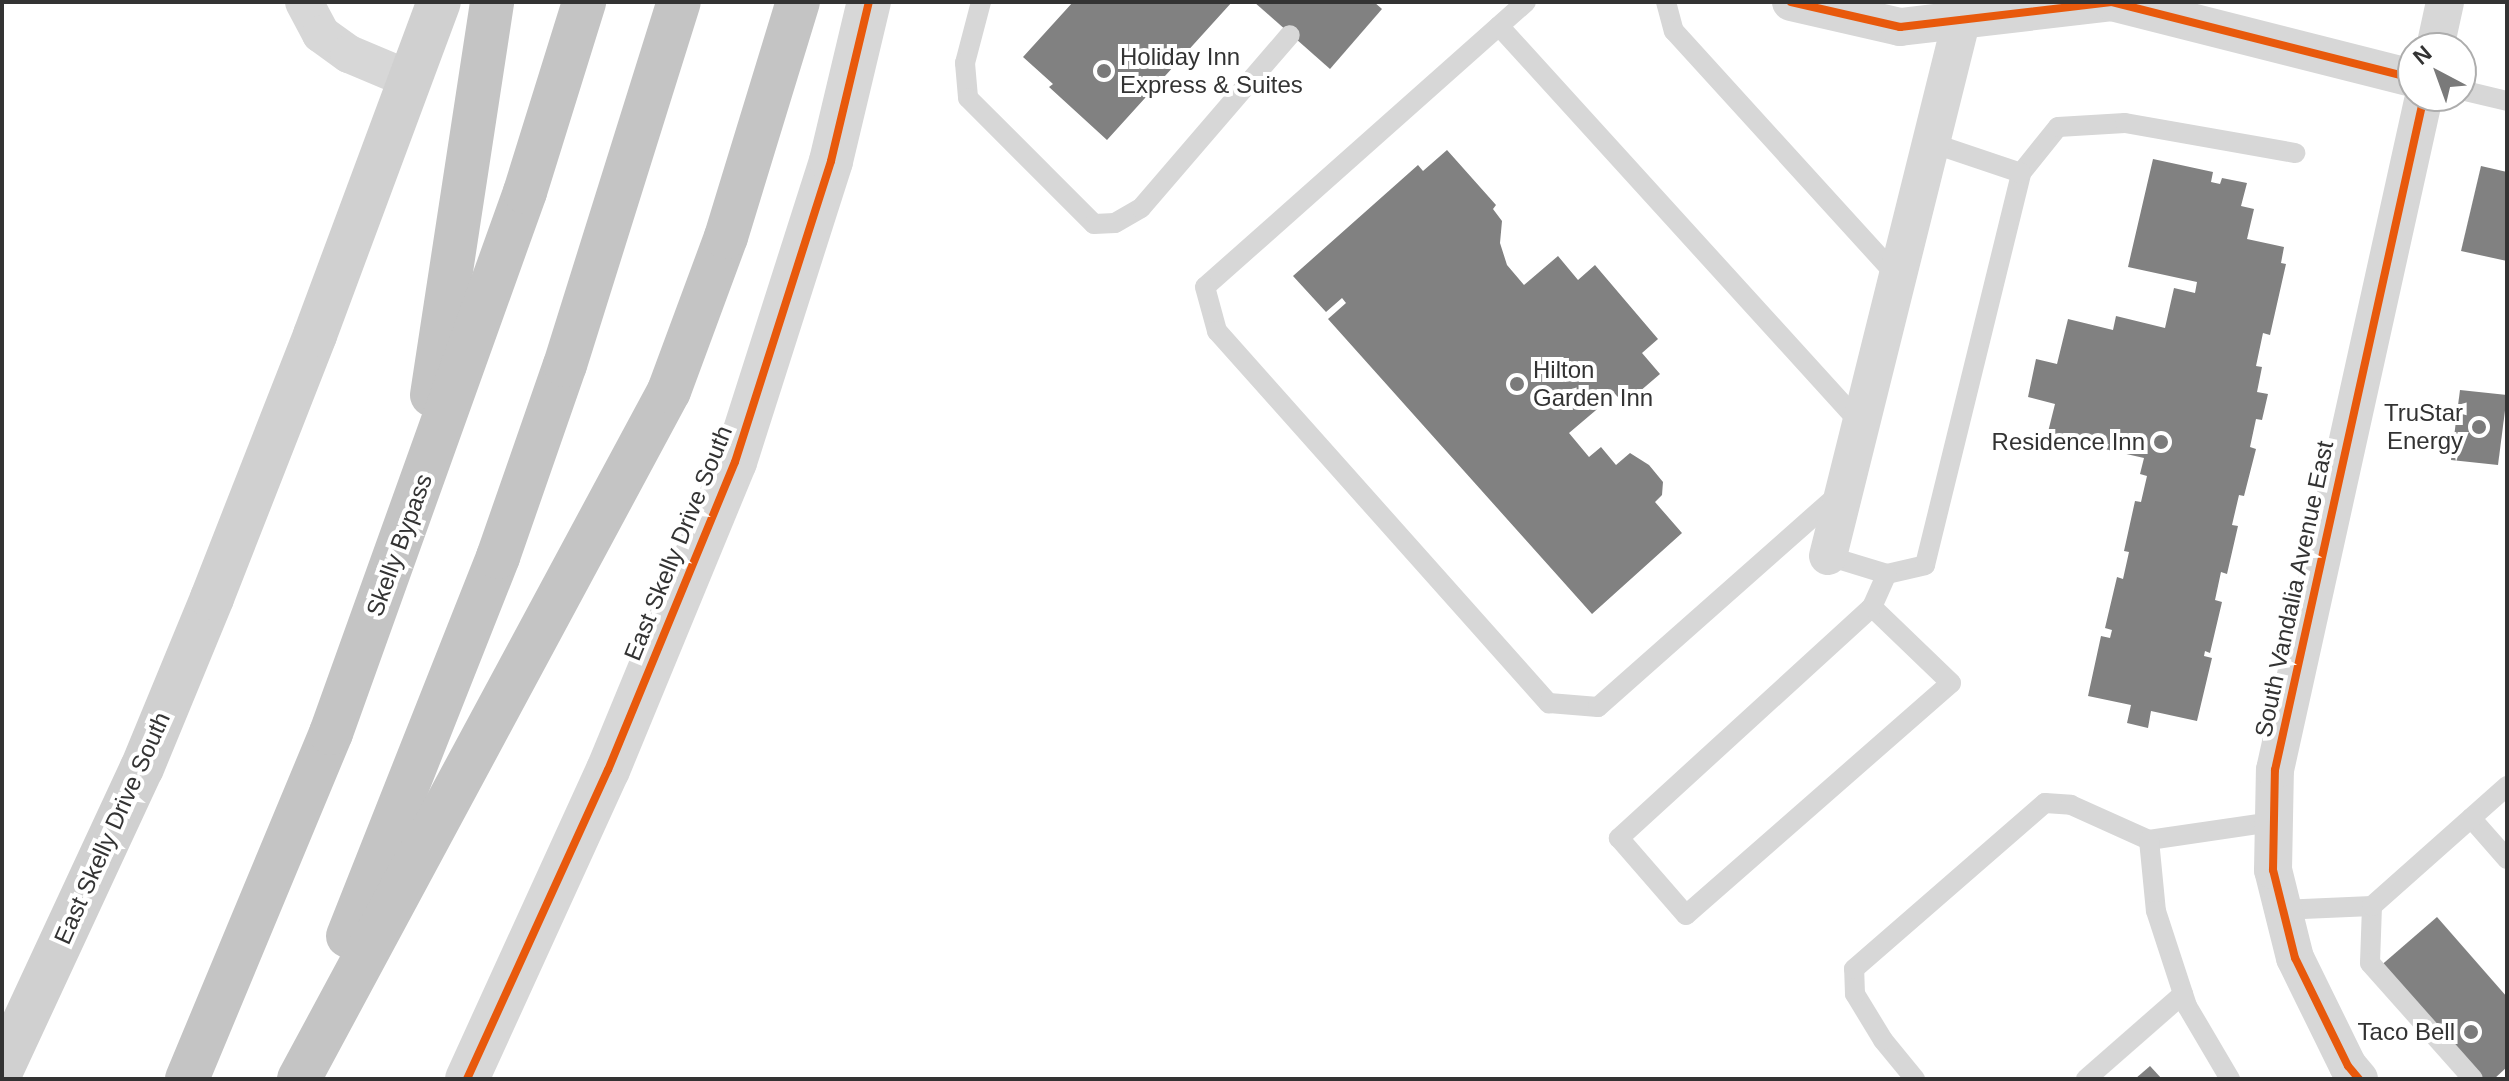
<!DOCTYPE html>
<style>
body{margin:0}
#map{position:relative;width:2509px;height:1081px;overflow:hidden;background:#fff;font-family:Helvetica,sans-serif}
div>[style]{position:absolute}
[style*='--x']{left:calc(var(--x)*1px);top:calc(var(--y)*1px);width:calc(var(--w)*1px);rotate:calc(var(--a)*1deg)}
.building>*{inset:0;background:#818181}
.service>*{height:20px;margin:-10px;padding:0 10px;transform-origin:10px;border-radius:10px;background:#d7d7d7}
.minor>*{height:38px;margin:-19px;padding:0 19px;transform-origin:19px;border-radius:19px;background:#d7d7d7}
.tertiary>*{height:44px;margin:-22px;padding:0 22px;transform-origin:22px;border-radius:22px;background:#d7d7d7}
.secondary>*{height:44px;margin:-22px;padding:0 22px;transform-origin:22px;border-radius:22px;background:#d0d0d0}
.motorway>*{height:44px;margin:-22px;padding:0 22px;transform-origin:22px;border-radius:22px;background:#c4c4c4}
.cycleway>*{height:8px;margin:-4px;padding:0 4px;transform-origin:4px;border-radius:4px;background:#e8590c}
.dots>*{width:22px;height:22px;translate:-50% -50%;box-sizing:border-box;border:4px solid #fff;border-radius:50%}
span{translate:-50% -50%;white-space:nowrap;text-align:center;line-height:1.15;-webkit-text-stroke:8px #fff;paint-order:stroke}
.poi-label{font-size:24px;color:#333}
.left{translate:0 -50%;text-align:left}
.right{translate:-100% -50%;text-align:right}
.street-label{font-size:24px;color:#333}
.frame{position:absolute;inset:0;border:4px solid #333;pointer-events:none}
.north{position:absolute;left:2397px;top:32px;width:80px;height:80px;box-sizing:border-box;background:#fff;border:2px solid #adadad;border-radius:50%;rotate:319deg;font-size:22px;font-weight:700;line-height:32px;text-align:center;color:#333}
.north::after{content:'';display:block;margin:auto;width:28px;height:36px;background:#7a7a7a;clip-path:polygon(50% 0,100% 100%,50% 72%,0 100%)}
</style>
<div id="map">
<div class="building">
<i style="clip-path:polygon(1073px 2px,1232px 2px,1107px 140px,1049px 87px,1053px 84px,1023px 57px)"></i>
<i style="clip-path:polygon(1254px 2px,1374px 2px,1382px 9px,1330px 69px)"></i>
<i style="clip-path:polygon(1447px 150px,1496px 205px,1493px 209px,1502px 221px,1500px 243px,1507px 265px,1524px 285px,1558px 256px,1578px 280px,1595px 265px,1658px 339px,1642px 353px,1660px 374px,1625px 404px,1615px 394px,1569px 433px,1589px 457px,1601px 447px,1616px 465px,1630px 453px,1649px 465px,1663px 482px,1662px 495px,1655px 502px,1682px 533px,1592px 614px,1328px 319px,1346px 303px,1342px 298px,1326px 312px,1293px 276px,1418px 165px,1423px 171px)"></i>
<i style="clip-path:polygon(2153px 159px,2213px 172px,2211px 182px,2220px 184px,2222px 178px,2247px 183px,2241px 206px,2254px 209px,2247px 239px,2284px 247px,2281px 263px,2286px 264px,2270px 335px,2263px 333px,2256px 366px,2262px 367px,2257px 392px,2268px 394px,2262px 420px,2256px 419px,2250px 447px,2256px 449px,2244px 496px,2239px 495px,2232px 525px,2238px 526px,2227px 574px,2221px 572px,2215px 600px,2222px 602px,2210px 653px,2205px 651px,2204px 656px,2212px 658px,2197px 721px,2151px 711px,2148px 728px,2127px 723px,2131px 705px,2088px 696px,2101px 636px,2110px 638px,2112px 630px,2105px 628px,2117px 577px,2123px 579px,2129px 552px,2124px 551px,2135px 501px,2141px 502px,2147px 476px,2140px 474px,2144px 458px,2047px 436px,2055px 404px,2028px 397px,2036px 359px,2057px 364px,2068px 319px,2113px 330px,2116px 316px,2165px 328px,2174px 288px,2195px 293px,2197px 282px,2128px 267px)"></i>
<i style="clip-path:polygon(2481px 166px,2507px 172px,2507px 261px,2461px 251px)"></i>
<i style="clip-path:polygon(2460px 390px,2507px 395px,2498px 465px,2451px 460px)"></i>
<i style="clip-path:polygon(2437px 917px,2507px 997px,2507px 1067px,2494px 1079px,2475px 1079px,2378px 968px)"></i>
<i style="clip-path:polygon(2150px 1066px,2162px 1079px,2135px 1079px)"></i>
</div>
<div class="service">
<i style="--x:981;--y:2;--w:63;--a:104.7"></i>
<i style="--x:965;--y:63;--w:35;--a:85"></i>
<i style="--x:968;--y:98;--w:178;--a:45"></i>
<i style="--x:1094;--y:224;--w:21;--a:-3"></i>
<i style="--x:1115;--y:223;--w:30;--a:-30"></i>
<i style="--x:1141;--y:208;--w:228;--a:-49.3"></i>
<i style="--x:1526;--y:2;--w:429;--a:138.4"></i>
<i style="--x:1205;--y:287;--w:46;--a:74.7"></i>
<i style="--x:1217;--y:331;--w:499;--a:48.3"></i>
<i style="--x:1549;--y:703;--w:49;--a:4.7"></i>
<i style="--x:1598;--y:707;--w:322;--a:-41.5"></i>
<i style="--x:1666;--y:2;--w:30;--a:75"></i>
<i style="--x:1674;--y:31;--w:333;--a:47.7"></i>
<i style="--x:1499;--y:26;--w:538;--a:47.71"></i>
<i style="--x:2461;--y:90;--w:47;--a:13.4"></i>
<i style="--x:2021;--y:173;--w:59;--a:-51.2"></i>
<i style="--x:2058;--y:127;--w:67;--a:-3.4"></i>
<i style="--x:2125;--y:123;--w:173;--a:10"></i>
<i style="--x:1828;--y:556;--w:62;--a:17"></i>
<i style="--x:1887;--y:574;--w:39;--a:-13"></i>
<i style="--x:1925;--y:565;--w:404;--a:-76.2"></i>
<i style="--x:2021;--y:173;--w:94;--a:-161.4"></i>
<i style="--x:1872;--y:607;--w:343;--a:137.6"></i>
<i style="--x:1619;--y:838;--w:102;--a:49"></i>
<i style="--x:1686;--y:915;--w:352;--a:-41.2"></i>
<i style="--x:1951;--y:683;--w:110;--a:-136.1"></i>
<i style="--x:1872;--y:607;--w:36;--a:-66"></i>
<i style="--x:2471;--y:818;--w:55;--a:48.7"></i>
<i style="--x:2149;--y:840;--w:125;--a:-8.3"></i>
<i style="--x:2372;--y:906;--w:57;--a:92"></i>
<i style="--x:2370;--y:963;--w:155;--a:48.4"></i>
<i style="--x:2283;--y:910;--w:89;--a:-2.6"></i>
<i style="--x:2372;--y:906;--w:181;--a:-41.6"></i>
<i style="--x:1915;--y:1079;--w:50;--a:-129.4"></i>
<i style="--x:1883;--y:1040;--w:54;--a:-121.3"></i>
<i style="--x:1855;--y:994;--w:25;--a:-92"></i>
<i style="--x:1854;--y:969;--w:253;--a:-41"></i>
<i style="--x:2045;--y:803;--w:26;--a:4"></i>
<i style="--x:2071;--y:805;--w:85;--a:24.2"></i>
<i style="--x:2149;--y:840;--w:71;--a:84.4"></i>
<i style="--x:2156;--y:911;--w:100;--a:71.9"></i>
<i style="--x:2187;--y:1006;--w:85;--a:59.5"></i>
<i style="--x:2086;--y:1079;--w:129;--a:-41.2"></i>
</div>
<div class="minor">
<i style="--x:304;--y:2;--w:36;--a:62"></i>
<i style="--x:321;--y:34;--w:34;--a:36"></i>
<i style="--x:349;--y:54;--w:67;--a:22.8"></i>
<i style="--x:1791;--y:2;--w:112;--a:12.9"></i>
<i style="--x:1900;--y:27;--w:213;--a:-6.7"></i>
<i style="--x:2112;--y:2;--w:310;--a:14.2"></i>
<i style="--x:2435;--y:48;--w:47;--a:-77.7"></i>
<i style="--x:1828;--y:556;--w:571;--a:-76.01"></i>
<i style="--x:2359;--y:1079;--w:17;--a:-130"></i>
<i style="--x:2348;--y:1066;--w:120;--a:-116.1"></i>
<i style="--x:2295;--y:958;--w:91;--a:-104"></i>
<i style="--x:2273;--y:870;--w:100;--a:-88.9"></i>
<i style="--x:2275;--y:770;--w:690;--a:-77.53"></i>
</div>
<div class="tertiary">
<i style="--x:467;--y:1079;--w:340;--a:-65.5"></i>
<i style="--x:608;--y:770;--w:333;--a:-67.6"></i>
<i style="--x:735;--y:462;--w:316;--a:-72.3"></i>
<i style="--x:831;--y:161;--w:163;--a:-76.6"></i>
</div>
<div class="secondary">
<i style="--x:2;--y:1069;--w:332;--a:-65.1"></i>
<i style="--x:142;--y:768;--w:184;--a:-67.6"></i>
<i style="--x:212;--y:598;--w:282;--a:-68.6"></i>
<i style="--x:315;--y:335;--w:355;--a:-69.6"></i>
</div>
<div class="motorway">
<i style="--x:432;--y:395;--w:398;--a:-81.3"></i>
<i style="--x:348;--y:936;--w:408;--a:-68.4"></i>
<i style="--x:498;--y:557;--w:203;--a:-70.8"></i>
<i style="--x:565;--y:365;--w:380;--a:-72.6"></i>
<i style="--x:187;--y:1079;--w:375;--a:-67.4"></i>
<i style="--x:331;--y:733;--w:575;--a:-70.27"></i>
<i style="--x:525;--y:192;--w:199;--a:-72.7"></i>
<i style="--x:299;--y:1079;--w:781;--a:-61.73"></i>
<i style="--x:669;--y:391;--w:164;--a:-69.7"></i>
<i style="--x:726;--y:237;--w:246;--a:-73"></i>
</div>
<div class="cycleway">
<i style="--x:1791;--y:2;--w:112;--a:12.9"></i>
<i style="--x:1900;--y:27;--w:213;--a:-6.7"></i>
<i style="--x:2112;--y:2;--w:310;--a:14.2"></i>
<i style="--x:467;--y:1079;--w:340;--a:-65.5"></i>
<i style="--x:608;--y:770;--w:333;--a:-67.6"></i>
<i style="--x:735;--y:462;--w:316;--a:-72.3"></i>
<i style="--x:831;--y:161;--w:163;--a:-76.6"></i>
<i style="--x:2359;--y:1079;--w:17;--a:-130"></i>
<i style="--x:2348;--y:1066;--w:120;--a:-116.1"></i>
<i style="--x:2295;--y:958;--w:91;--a:-104"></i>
<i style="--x:2273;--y:870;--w:100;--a:-88.9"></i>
<i style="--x:2275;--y:770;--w:690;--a:-77.53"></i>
</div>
<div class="dots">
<i style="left:1104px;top:71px;background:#7a7a7a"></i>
<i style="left:1517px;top:384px;background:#7a7a7a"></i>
<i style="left:2479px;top:427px;background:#7a7a7a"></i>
<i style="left:2161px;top:442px;background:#7a7a7a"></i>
<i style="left:2471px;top:1032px;background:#7a7a7a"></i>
</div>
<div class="poi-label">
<span class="left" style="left:1120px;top:71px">Holiday Inn<br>Express &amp; Suites</span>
<span class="left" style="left:1533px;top:384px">Hilton<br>Garden Inn</span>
<span class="right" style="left:2463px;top:427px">TruStar<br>Energy</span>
<span class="right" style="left:2145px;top:442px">Residence Inn</span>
<span class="right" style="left:2455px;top:1032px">Taco Bell</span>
</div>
<div class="street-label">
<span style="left:678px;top:543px;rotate:-68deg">East Skelly Drive South</span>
<span style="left:399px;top:545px;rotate:-70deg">Skelly Bypass</span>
<span style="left:2294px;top:589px;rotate:-78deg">South Vandalia Avenue East</span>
<span style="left:112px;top:828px;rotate:-66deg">East Skelly Drive South</span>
</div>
<div class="frame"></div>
<div class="north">N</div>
</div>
